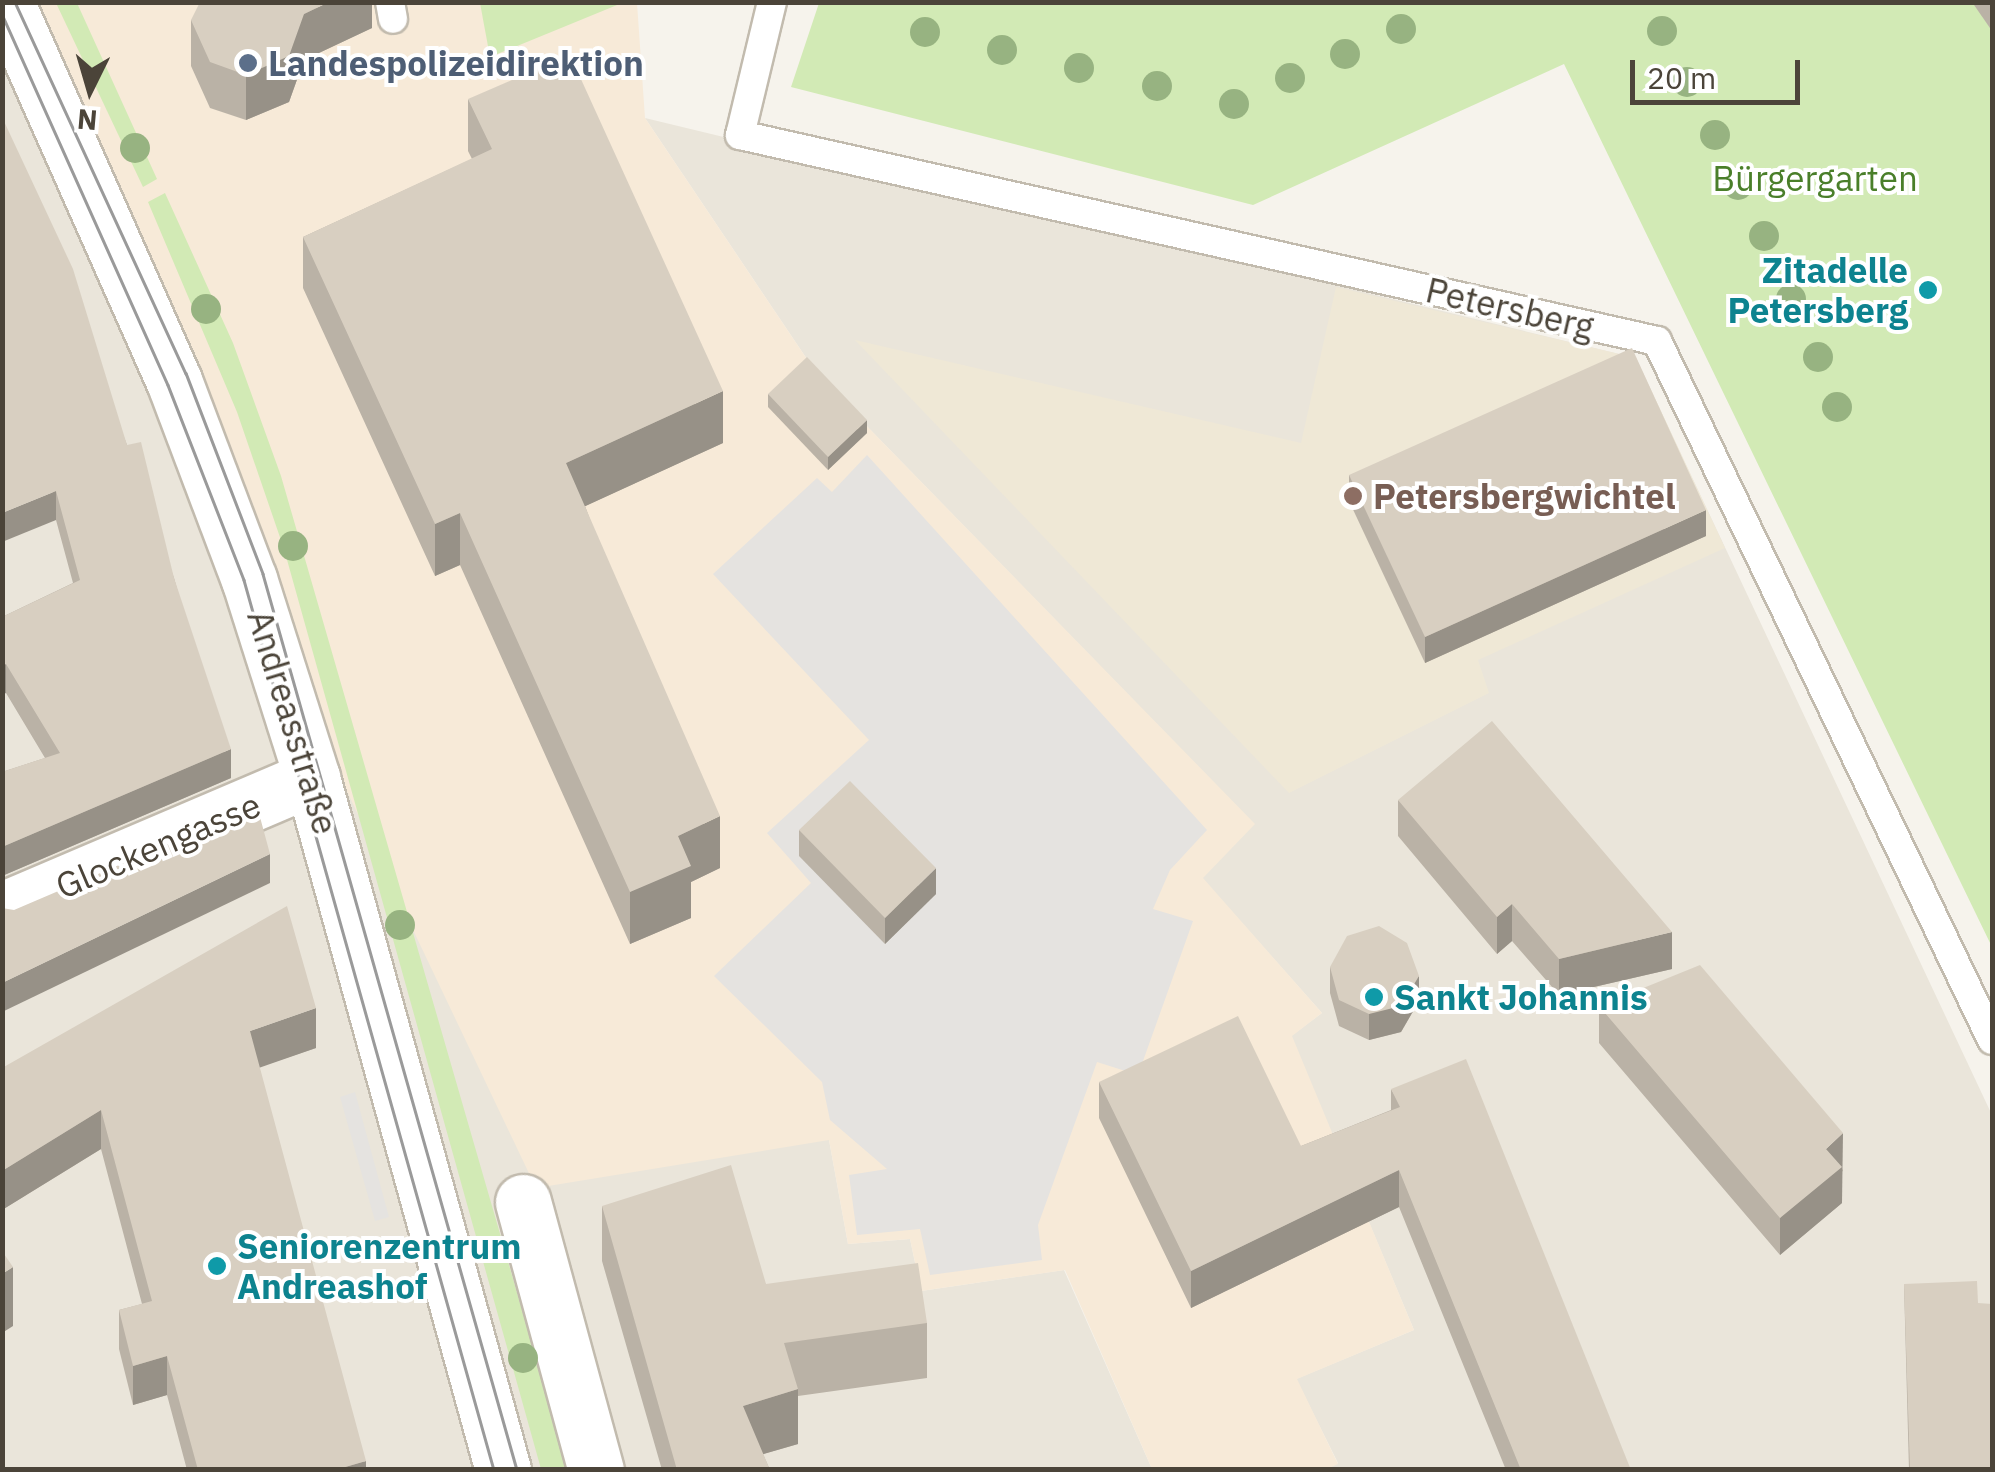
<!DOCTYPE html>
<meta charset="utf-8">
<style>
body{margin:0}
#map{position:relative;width:1995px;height:1472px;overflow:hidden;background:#f6f3ec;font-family:"IBM Plex Sans",sans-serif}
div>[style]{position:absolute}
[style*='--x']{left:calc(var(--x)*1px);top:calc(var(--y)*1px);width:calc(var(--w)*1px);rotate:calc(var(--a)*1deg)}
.residential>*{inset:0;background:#eae5da}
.commercial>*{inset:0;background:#f7ead8}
.education>*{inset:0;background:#efe8d6}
.green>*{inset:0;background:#d2eab5}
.parking>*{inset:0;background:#e5e3e0}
.roads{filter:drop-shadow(2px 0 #c2bbae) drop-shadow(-2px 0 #c2bbae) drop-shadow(0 2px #c2bbae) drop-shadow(0 -2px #c2bbae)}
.service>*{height:28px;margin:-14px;padding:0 14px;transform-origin:14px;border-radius:14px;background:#fff}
.minor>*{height:55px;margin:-27.5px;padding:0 27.5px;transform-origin:27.5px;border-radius:27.5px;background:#fff}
.tram>*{height:2.5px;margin:-1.25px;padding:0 1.25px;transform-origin:1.25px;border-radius:1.25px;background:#9a9a9a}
.trees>*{width:30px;height:30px;margin:-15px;border-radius:50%;background:#97b381}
.wall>*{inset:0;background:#bab2a6}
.shaded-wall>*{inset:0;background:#979187}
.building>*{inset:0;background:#d8cfc1}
.dots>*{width:28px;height:28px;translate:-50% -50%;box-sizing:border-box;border:5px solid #fff;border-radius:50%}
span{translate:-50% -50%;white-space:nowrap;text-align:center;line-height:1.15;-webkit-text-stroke:8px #fff;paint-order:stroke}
.service-label{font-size:35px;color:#4e5e75;font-weight:700}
.left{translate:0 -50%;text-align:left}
.park-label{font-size:35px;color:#4a7f2a}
.culture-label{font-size:35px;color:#0d838f;font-weight:700}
.right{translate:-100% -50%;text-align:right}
.street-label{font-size:35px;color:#4b4439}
.education-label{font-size:35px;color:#785e54;font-weight:700}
.frame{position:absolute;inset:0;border:5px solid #4b4439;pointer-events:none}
.north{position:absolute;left:40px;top:40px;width:100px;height:100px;-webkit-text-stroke:8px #fff;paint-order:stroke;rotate:185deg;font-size:28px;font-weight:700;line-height:40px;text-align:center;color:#4b4439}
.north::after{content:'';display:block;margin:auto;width:35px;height:45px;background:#4b4439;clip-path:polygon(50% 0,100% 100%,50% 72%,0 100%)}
.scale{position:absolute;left:1630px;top:60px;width:170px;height:45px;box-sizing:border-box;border:5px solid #4b4439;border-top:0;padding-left:12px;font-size:30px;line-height:35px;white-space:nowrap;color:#4b4439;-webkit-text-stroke:8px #fff;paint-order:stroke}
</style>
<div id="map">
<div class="residential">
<i style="clip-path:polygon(2px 22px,829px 1140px,848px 1244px,910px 1239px,921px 1291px,1064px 1270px,1152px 1469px,3px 1469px)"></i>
<i style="clip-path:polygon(645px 118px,1636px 358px,1992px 1115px,1992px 1469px,1325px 1469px,1338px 1463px,1296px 1379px,1414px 1330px,1291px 1036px,1322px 1013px,1202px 878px,1254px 824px,819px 377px)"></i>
</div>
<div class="commercial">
<i style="clip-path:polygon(2px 3px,637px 3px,645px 118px,819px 377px,1255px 824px,1203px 878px,1322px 1013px,1292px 1036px,1414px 1330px,1297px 1379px,1338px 1464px,1325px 1470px,1152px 1469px,1065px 1270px,921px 1291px,910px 1239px,848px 1244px,829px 1140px,536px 1188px,253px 594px)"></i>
</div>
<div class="education">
<i style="clip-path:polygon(1336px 287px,1636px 358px,1725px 548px,1478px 660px,1489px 693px,1289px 793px,855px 340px,1301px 443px)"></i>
</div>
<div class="green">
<i style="clip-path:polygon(56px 3px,77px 3px,157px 179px,143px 187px)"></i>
<i style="clip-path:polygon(480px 3px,480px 2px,622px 3px,490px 57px)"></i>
<i style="clip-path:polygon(819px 3px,1974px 3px,1992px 30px,1992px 947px,1564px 64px,1253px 205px,791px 87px)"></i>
<i style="clip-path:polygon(165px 193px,233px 343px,281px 476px,568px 1469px,541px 1469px,284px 549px,237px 412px,148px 202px)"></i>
</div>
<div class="parking">
<i style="clip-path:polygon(867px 455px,1207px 830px,1170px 870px,1153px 909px,1193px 921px,1138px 1075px,1097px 1062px,1038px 1225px,1042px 1260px,930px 1275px,920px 1229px,857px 1235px,849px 1175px,887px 1169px,830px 1120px,822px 1082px,714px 976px,811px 883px,767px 833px,869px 740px,713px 574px,817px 478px,832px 492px)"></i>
<i style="clip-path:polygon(355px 1092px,389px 1217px,375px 1221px,340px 1097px)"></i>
</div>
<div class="roads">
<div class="service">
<i style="--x:390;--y:2;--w:17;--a:80"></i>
<i style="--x:772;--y:2;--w:137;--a:103.5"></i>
<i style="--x:740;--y:135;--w:940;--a:12.66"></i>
<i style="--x:1657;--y:341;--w:775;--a:64.39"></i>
</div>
<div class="minor">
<i style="--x:6;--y:2;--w:415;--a:66.1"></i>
<i style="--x:174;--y:381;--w:212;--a:69.3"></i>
<i style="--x:249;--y:579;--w:209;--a:72.4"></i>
<i style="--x:312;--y:778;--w:718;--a:74.57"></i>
<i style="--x:2;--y:910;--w:337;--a:-23.1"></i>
<i style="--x:523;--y:1202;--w:278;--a:74.8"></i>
</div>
</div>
<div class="tram">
<i style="--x:15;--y:2;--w:409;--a:65.3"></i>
<i style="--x:186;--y:373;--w:215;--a:69"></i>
<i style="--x:263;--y:574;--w:931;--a:74.17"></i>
<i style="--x:2;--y:14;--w:406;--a:65.9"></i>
<i style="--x:168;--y:385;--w:209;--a:68.7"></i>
<i style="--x:244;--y:580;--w:924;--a:74.31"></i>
</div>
<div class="trees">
<i style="left:1401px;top:29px"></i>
<i style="left:1662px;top:31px"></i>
<i style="left:925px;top:32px"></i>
<i style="left:1002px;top:50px"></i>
<i style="left:1345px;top:54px"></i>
<i style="left:1079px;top:68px"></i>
<i style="left:1290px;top:78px"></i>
<i style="left:1687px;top:82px"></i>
<i style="left:1157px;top:86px"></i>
<i style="left:1234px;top:104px"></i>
<i style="left:1715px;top:135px"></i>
<i style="left:135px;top:148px"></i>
<i style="left:1738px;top:185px"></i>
<i style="left:1764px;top:236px"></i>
<i style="left:1791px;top:299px"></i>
<i style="left:206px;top:309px"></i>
<i style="left:1818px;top:357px"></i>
<i style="left:1837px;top:407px"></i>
<i style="left:293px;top:546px"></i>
<i style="left:400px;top:925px"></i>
<i style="left:523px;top:1358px"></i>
</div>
<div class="wall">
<i style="clip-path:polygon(372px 2px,372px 28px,304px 60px,289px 102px,246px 120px,210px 108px,191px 66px,191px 20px)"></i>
<i style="clip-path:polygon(1972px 2px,1992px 2px,1992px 31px)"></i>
<i style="clip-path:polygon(468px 99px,723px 443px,585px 506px,720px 868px,691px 882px,691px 918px,630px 944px,460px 565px,435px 576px,303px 288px,303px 237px,472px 159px,468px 151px)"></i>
<i style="clip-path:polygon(2px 117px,127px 445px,174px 578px,231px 778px,2px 876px,2px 772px,45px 758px,6px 693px,2px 617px,73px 583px,56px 520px)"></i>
<i style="clip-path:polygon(768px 394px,867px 433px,828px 470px,768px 407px)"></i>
<i style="clip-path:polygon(1349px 475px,1706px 536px,1425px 663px,1349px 501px)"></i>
<i style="clip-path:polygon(1398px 800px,1672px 969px,1559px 995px,1512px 941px,1497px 954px,1398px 836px)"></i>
<i style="clip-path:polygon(799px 830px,936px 894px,885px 944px,799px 856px)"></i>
<i style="clip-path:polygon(1330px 967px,1419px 1001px,1401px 1032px,1369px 1040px,1339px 1026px,1330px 993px)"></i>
<i style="clip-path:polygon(1599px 1006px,1843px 1170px,1842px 1172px,1842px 1203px,1780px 1255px,1599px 1043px)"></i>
<i style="clip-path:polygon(316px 1048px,259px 1067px,366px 1470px,187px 1470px,167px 1395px,133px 1405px,119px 1349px,119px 1310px,142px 1304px,101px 1149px,2px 1210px,2px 1068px)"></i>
<i style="clip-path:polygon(1099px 1082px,1301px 1146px,1391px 1110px,1391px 1089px,1631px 1470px,1506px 1470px,1399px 1207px,1191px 1308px,1099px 1118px)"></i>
<i style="clip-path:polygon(602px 1206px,766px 1284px,927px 1323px,927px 1378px,798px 1396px,798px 1444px,763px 1454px,770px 1470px,662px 1470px,602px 1261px)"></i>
<i style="clip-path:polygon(1904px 1284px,1978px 1303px,1992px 1470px,1909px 1470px)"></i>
</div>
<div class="shaded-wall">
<i style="clip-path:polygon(329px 2px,372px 2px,372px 28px,304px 60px,289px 102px,246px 120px,246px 75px,304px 14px)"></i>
<i style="clip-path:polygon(723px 391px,723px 443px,566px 515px,566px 463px)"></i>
<i style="clip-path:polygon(867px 420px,867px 433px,828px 470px,828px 457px)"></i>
<i style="clip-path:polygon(56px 491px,56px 520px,2px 542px,2px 513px)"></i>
<i style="clip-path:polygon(1706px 510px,1706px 536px,1425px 663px,1425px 637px)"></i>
<i style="clip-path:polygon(460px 513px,460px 565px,435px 576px,435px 524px)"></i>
<i style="clip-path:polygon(6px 664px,6px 693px,2px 695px,2px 666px)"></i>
<i style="clip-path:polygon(231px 749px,231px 778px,2px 876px,2px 847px)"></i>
<i style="clip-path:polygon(720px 816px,720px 868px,691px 882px,691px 918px,630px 944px,630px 892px,678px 836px)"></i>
<i style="clip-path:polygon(270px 854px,270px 883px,2px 1012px,2px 983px)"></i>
<i style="clip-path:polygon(936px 868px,936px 894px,885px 944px,885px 918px)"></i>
<i style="clip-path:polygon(1512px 904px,1512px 941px,1497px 954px,1497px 917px)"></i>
<i style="clip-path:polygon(1672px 932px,1672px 969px,1559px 995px,1559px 959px)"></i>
<i style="clip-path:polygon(1419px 976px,1419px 1001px,1401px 1032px,1369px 1040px,1369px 1014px)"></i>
<i style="clip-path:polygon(316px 1008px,316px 1048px,250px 1071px,250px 1031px)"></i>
<i style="clip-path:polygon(101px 1110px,101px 1149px,2px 1210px,2px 1171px)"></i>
<i style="clip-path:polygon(1843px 1133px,1842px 1203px,1780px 1255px,1780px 1218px,1826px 1149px)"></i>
<i style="clip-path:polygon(1399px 1170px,1399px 1207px,1191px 1308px,1191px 1271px)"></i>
<i style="clip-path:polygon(13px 1267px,13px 1326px,2px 1333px,2px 1274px)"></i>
<i style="clip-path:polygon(167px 1356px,167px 1395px,133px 1405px,133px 1366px)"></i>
<i style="clip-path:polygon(798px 1389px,798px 1444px,743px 1460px,743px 1406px)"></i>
<i style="clip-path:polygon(366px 1461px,366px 1470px,335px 1470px)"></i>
</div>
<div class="building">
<i style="clip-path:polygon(200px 2px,329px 2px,304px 14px,289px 56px,246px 75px,210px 62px,191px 20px)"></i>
<i style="clip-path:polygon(570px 55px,723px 391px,566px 463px,720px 816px,678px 836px,691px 866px,630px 892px,460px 513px,435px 524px,303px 237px,492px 149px,468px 99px)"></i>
<i style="clip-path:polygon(2px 117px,73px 269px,127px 445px,141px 442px,174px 578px,231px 749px,2px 847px,2px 772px,60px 753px,6px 664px,2px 666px,2px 617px,80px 580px,56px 491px,2px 513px)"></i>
<i style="clip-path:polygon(1632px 348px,1706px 510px,1425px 637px,1349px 475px)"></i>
<i style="clip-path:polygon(807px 357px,867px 420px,828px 457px,768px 394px)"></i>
<i style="clip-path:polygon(1492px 721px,1672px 932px,1559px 959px,1512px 904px,1497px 917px,1398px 800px)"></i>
<i style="clip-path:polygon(850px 781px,936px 868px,885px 918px,799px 830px)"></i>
<i style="clip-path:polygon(257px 806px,270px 854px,2px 983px,2px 908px,14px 910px)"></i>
<i style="clip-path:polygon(287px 906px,316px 1008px,250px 1031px,366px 1461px,335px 1470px,198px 1470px,167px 1356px,133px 1366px,119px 1310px,152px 1301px,101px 1110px,2px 1171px,2px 1068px)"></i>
<i style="clip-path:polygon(1379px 926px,1407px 943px,1419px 976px,1401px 1006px,1369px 1014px,1339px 1000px,1330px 967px,1347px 936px)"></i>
<i style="clip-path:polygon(1700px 965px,1843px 1133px,1826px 1149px,1842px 1167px,1780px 1218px,1599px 1006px)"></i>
<i style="clip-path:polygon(1238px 1016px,1301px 1146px,1400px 1107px,1391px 1089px,1466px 1059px,1631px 1470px,1521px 1470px,1399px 1170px,1191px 1271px,1099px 1082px)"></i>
<i style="clip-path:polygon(731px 1165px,766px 1284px,918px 1263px,927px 1323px,784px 1343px,798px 1389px,743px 1406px,770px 1470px,677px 1470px,602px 1206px)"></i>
<i style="clip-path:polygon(2px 1251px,13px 1267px,2px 1274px)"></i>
<i style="clip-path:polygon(1977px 1281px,1978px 1303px,1992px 1304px,1992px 1470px,1910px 1470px,1904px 1284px)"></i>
</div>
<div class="dots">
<i style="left:248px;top:63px;background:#5c6f8a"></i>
<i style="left:1928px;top:290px;background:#0f9aa8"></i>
<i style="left:1353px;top:496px;background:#8d6e63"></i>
<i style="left:1374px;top:997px;background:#0f9aa8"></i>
<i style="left:217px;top:1266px;background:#0f9aa8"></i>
</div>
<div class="service-label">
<span class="left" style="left:268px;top:63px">Landespolizeidirektion</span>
</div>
<div class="park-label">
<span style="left:1815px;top:178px">Bürgergarten</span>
</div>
<div class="culture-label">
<span class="right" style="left:1908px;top:290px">Zitadelle<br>Petersberg</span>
<span class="left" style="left:1394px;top:997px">Sankt Johannis</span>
<span class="left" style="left:237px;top:1266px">Seniorenzentrum<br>Andreashof</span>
</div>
<div class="street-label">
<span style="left:1510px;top:308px;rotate:13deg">Petersberg</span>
<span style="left:293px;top:722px;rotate:73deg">Andreasstraße</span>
<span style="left:158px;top:845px;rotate:-23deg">Glockengasse</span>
</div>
<div class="education-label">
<span class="left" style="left:1373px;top:496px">Petersbergwichtel</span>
</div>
<div class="frame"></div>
<div class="north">N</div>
<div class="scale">20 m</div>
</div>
